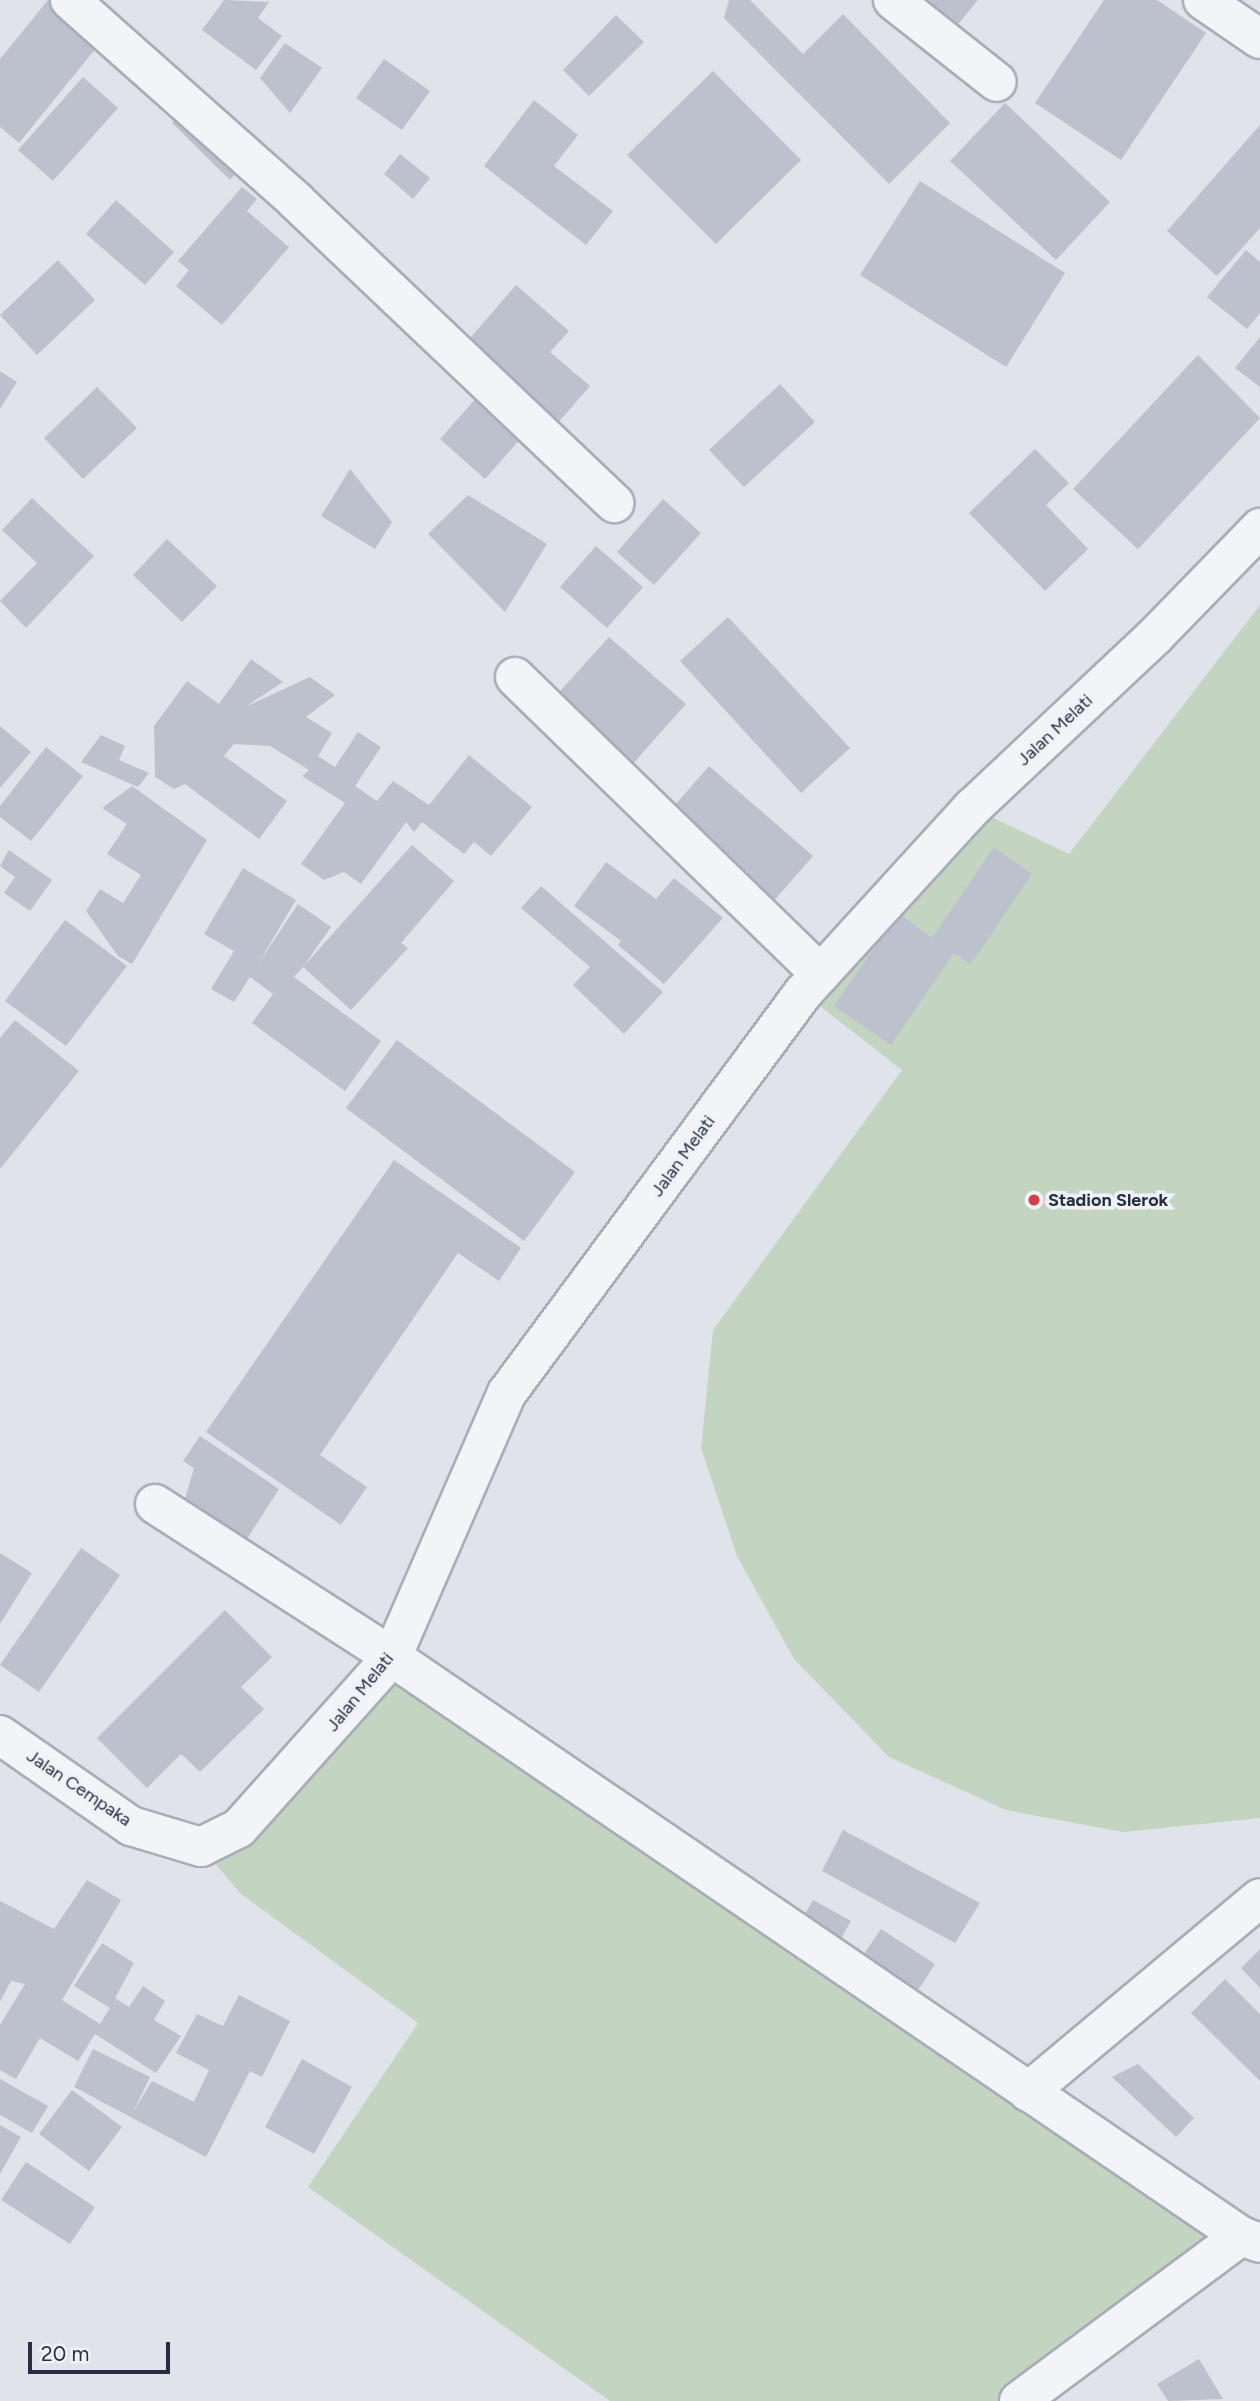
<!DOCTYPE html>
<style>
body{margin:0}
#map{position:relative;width:1260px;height:2401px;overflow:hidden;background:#e0e3ea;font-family:Figtree,sans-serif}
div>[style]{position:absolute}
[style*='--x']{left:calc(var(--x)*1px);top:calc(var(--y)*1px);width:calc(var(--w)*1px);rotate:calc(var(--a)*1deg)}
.green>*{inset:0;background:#c3d4c0}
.building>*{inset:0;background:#bdc1cd}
.roads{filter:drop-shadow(2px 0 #a8adb8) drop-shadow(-2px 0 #a8adb8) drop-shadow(0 2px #a8adb8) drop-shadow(0 -2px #a8adb8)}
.street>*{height:38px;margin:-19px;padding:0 19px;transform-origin:19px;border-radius:19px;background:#f3f4f8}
.dots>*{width:19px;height:19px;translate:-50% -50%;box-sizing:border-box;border:4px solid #eff2f7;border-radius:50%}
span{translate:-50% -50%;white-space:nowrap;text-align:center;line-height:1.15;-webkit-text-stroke:7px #eff2f7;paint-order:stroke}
.street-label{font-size:18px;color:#272e42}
.poi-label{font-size:18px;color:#272e42;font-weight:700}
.left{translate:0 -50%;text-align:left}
.scale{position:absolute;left:28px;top:2342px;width:142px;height:32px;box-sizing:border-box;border:4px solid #272e42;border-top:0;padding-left:9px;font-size:21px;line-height:24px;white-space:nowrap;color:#272e42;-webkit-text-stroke:5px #eff2f7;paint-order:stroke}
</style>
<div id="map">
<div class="green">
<i style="clip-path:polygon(1260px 605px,1260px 1818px,1123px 1832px,1006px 1810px,889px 1757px,794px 1659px,737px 1556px,701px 1448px,713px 1330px,902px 1070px,803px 993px,972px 808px,1069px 854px)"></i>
<i style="clip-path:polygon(392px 1657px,1241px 2236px,1019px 2401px,610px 2401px,308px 2187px,418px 2023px,241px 1894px,201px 1847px)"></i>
</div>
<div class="building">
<i style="clip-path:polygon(48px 0,101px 42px,19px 143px,0 127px,0 59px)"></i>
<i style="clip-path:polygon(224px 0,269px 2px,258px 18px,282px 36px,256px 70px,202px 30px)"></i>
<i style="clip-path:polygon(729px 0,750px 0,803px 54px,843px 14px,950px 123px,889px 184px,724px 18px)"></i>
<i style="clip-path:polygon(910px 0,978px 0,951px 33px)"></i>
<i style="clip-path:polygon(1104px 0,1157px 0,1206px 33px,1121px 160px,1035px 103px)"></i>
<i style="clip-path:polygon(616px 15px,644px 42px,589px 96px,563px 70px)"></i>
<i style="clip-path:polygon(285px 43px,322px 68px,290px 113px,260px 78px)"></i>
<i style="clip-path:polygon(384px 59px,430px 91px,402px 130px,356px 98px)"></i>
<i style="clip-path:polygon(713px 71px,801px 160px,716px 244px,627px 155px)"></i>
<i style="clip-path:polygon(83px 77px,118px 108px,53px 181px,18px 150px)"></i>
<i style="clip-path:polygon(534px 100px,578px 135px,554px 166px,613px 211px,586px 245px,484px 166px)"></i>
<i style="clip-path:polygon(1005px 103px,1110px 202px,1056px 260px,950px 161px)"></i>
<i style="clip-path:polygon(186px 109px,244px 165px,230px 180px,172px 123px)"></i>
<i style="clip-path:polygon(1260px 125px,1260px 228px,1217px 276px,1167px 231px)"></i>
<i style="clip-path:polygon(400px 154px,430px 178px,413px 199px,384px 174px)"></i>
<i style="clip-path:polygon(920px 181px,1065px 273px,1006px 367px,860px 275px)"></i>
<i style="clip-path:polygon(242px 187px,257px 199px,247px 211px,289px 247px,222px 325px,176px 286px,189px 270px,178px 261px)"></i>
<i style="clip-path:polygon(116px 200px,174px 252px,145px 285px,86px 234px)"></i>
<i style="clip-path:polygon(1246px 250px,1260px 262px,1260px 313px,1247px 329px,1207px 297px)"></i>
<i style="clip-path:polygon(58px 260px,95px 300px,37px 355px,0 315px)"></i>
<i style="clip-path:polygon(516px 285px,569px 331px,550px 352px,590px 386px,556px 425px,465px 344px)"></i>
<i style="clip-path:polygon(1260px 337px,1260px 387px,1235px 368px)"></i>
<i style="clip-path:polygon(1198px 355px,1260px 418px,1138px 549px,1073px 489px)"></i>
<i style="clip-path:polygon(0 371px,17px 382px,0 409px)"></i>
<i style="clip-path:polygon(780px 384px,815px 422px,744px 487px,709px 450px)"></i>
<i style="clip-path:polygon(97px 387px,137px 428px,83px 479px,44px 438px)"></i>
<i style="clip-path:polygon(478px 396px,523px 436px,485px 479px,440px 439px)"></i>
<i style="clip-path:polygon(1035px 449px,1069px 483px,1046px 505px,1088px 549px,1045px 591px,969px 513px)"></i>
<i style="clip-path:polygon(350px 469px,392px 522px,375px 549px,321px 516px)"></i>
<i style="clip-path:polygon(468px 495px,547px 544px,505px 612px,428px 534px)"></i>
<i style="clip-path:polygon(32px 498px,94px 556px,26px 628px,0 601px,37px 563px,2px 530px)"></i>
<i style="clip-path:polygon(663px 499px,701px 533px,654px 585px,617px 552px)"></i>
<i style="clip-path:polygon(167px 539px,217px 586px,182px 622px,133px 575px)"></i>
<i style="clip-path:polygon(596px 546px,643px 587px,607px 628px,560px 587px)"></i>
<i style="clip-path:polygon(728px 617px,850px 748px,801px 793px,680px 661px)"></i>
<i style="clip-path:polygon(609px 637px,686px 704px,629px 768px,552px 700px)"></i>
<i style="clip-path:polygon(251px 659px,283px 682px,245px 707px,310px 677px,335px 695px,306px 717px,332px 733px,318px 756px,335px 767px,358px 732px,381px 747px,355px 786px,377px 801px,393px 781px,429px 805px,469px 755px,532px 807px,491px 856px,474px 842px,464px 854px,422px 822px,414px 832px,406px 822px,361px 884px,344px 872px,324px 880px,301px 864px,345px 803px,302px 776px,309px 770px,270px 746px,234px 744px,224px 756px,287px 801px,259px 839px,185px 784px,174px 789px,155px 777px,154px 726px,187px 681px,219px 704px)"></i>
<i style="clip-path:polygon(0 726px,31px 752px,0 788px)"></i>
<i style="clip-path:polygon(101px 735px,125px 746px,119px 760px,149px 773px,138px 787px,81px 762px)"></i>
<i style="clip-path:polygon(46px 747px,83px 776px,31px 841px,0 817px,0 806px)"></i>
<i style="clip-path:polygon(709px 766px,813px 856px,772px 903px,668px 813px)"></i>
<i style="clip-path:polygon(132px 786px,207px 840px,132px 964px,118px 956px,86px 911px,100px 889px,123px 903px,141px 875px,107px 854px,127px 824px,102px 808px)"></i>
<i style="clip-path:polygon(412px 845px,454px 881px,401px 943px,408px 948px,351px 1010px,303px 967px,294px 977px,381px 1041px,345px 1091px,252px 1023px,273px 994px,250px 977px,234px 1002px,211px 989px,234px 951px,204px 934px,243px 868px,296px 900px,258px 964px,298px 904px,331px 927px,303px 967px)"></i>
<i style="clip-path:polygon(994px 847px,1032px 874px,971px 964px,954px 953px,891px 1045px,834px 1006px,898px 913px,932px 938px)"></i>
<i style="clip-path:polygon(9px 850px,52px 880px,30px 911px,4px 893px,15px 877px,0 866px)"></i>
<i style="clip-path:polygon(606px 862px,656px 899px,674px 878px,723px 918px,664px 984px,618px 945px,621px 941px,574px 906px)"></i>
<i style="clip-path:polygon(541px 886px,663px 992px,624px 1034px,573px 985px,590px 967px,521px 908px)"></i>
<i style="clip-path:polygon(65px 920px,127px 966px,66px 1046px,5px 1001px)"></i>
<i style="clip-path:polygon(15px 1020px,79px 1071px,0 1169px,0 1038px)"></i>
<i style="clip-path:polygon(397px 1040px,575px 1172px,524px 1241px,346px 1108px)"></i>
<i style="clip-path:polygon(394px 1160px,521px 1248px,499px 1281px,458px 1253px,320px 1455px,367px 1487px,341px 1525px,206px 1432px)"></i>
<i style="clip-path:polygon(200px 1436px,279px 1489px,245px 1542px,184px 1502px,194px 1468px,183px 1461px)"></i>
<i style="clip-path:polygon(81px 1548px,120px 1575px,39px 1692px,0 1665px)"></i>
<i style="clip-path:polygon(0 1553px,32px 1573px,0 1624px)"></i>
<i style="clip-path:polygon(225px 1610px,272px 1657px,241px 1687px,264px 1709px,200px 1772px,181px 1754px,147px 1788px,97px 1738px)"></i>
<i style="clip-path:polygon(843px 1830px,980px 1903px,955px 1943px,822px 1871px)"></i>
<i style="clip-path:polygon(87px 1880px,121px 1900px,62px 2000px,100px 2024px,110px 2008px,74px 1986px,102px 1943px,134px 1963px,115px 1998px,129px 2007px,143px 1986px,165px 2001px,154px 2020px,181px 2036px,156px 2073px,95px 2034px,78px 2061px,40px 2038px,16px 2079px,0 2070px,0 2025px,25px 1984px,11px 1981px,0 2002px,0 1901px,54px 1929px)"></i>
<i style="clip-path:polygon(813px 1900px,851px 1921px,840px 1940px,802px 1919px)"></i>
<i style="clip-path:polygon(881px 1929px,935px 1964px,913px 1998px,859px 1961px)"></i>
<i style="clip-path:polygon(1260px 1949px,1260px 1988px,1241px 1968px)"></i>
<i style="clip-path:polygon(1225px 1979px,1260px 2014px,1260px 2081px,1191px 2013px)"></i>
<i style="clip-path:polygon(239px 1995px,290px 2021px,262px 2077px,250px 2071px,206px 2157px,74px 2087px,93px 2049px,150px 2077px,133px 2112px,152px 2081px,194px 2102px,209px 2070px,176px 2053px,197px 2014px,223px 2026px)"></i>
<i style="clip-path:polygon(302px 2059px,352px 2087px,314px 2154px,265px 2127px)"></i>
<i style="clip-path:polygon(1138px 2064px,1194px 2118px,1176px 2137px,1112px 2077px)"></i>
<i style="clip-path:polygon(0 2079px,48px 2106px,32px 2133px,0 2115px)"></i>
<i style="clip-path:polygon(72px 2090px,122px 2127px,89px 2171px,39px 2134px)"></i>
<i style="clip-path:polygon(0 2125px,21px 2137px,0 2174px)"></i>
<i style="clip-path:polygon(26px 2162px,95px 2207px,70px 2244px,1px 2200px)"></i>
<i style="clip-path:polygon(1199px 2359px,1223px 2399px,1168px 2401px,1157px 2384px)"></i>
</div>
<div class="roads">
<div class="street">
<i style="--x:70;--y:0;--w:302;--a:41.6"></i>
<i style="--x:296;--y:201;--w:439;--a:43.5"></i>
<i style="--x:893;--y:0;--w:132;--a:38.3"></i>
<i style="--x:1203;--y:0;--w:69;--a:34.4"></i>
<i style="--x:515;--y:677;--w:426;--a:44.2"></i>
<i style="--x:155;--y:1504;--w:282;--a:32.8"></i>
<i style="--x:392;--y:1657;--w:1028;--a:34.29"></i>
<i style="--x:1241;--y:2236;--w:20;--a:20"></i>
<i style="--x:0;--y:1735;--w:160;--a:34.8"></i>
<i style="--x:131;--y:1826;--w:73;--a:16.7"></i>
<i style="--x:201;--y:1847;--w:42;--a:-26.6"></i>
<i style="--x:239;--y:1828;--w:229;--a:-48.2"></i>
<i style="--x:392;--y:1657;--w:288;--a:-66.5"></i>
<i style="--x:507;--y:1393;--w:498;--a:-53.5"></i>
<i style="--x:803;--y:993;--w:251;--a:-47.6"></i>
<i style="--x:972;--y:808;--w:251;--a:-43.2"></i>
<i style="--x:1155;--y:636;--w:151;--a:-45.8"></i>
<i style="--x:1028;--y:2092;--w:302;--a:-39.9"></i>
<i style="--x:1019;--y:2401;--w:277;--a:-36.6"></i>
</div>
</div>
<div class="dots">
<i style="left:1034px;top:1200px;background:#d63d45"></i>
</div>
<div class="street-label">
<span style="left:1055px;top:730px;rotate:-43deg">Jalan Melati</span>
<span style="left:683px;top:1156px;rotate:-54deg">Jalan Melati</span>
<span style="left:360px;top:1692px;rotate:-51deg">Jalan Melati</span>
<span style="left:79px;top:1788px;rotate:34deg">Jalan Cempaka</span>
</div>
<div class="poi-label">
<span class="left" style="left:1048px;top:1200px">Stadion Slerok</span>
</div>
<div class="scale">20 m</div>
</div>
